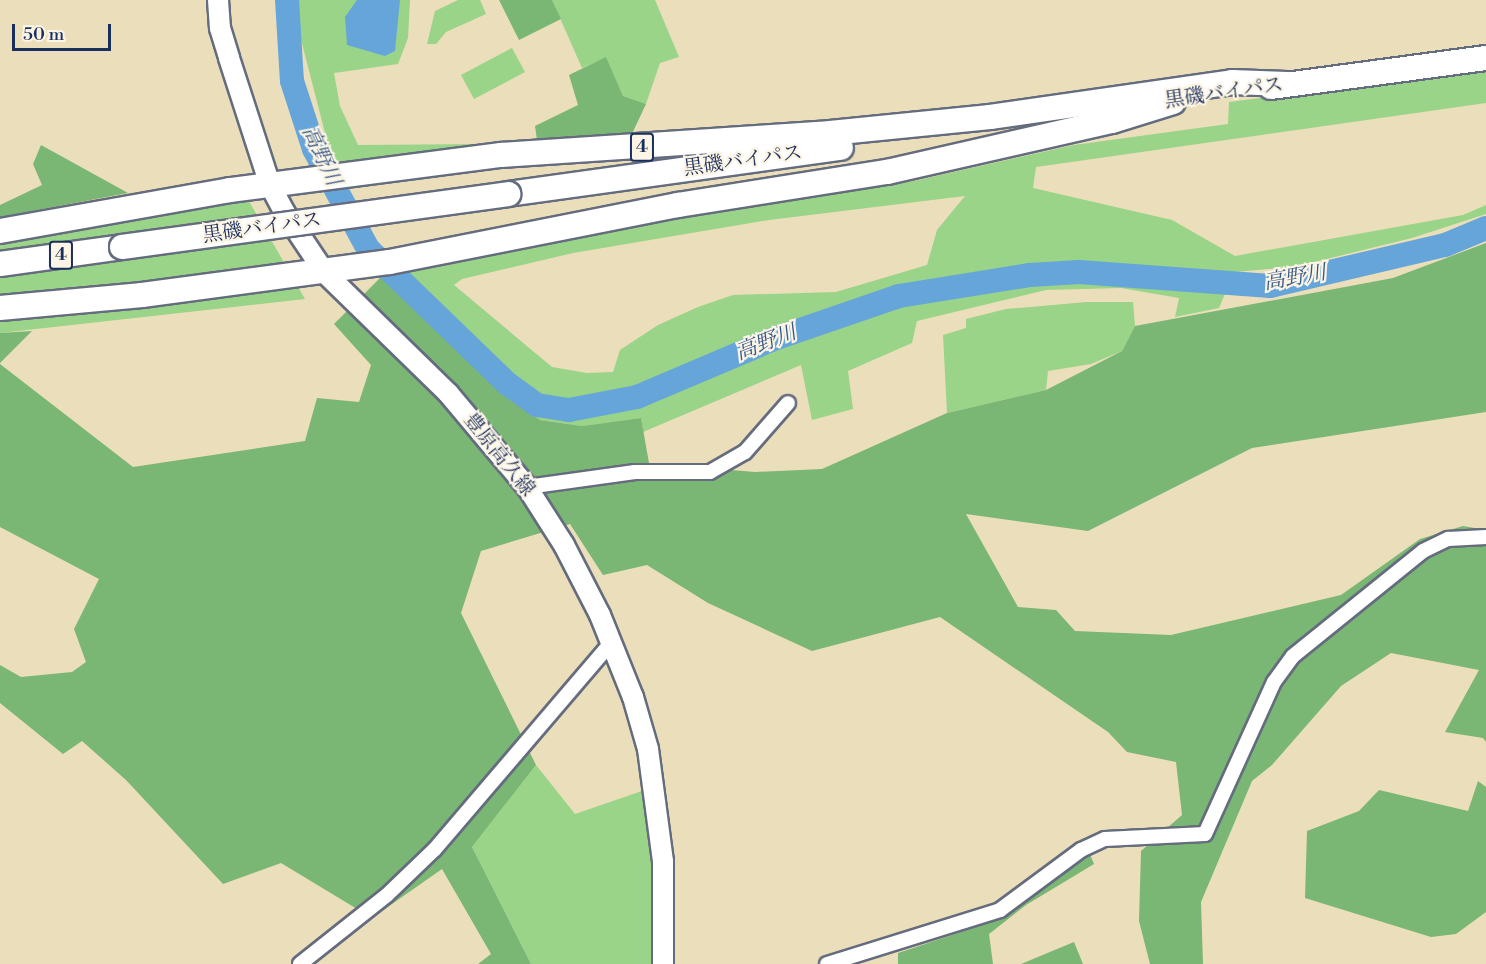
<!DOCTYPE html>
<meta charset="utf-8">
<style>
body{margin:0}
#map{position:relative;width:1486px;height:964px;overflow:hidden;background:#ebdeba;font-family:"Libre Bodoni","Noto Serif JP",serif}
div>[style]{position:absolute}
[style*='--x']{left:calc(var(--x)*1px);top:calc(var(--y)*1px);width:calc(var(--w)*1px);rotate:calc(var(--a)*1deg)}
.green>*{inset:0;background:#99d488}
.forest>*{inset:0;background:#7ab674}
.water>*{inset:0;background:#66a5d9}
.river>*{height:24px;margin:-12px;padding:0 12px;transform-origin:12px;border-radius:12px;background:#66a5d9}
.roads{filter:drop-shadow(2px 0 #646c7e) drop-shadow(-2px 0 #646c7e) drop-shadow(0 2px #646c7e) drop-shadow(0 -2px #646c7e)}
.street>*{height:14px;margin:-7px;padding:0 7px;transform-origin:7px;border-radius:7px;background:#fff}
.secondary>*{height:20px;margin:-10px;padding:0 10px;transform-origin:10px;border-radius:10px;background:#fff}
.highway>*{height:24px;margin:-12px;padding:0 12px;transform-origin:12px;border-radius:12px;background:#fff}
.bridges{filter:drop-shadow(2px 0 #646c7e) drop-shadow(-2px 0 #646c7e) drop-shadow(0 2px #646c7e) drop-shadow(0 -2px #646c7e)}
.highway-bridge>*{height:24px;margin:-12px;padding:0 12px;transform-origin:12px;border-radius:12px;background:#fff}
span{translate:-50% -50%;white-space:nowrap;text-align:center;line-height:1.15;-webkit-text-stroke:4.5px #fcf5e5;paint-order:stroke}
.shield-label span{padding:2px 4px;background:#fcf5e5;border:2px solid;border-radius:4px;-webkit-text-stroke-width:0}
.shield-label{font-size:18px;color:#1b2f5e;font-weight:700}
.street-label{font-size:20px;color:#1b2f5e}
.water-label{font-size:21px;color:#355889;font-style:italic}
.scale{position:absolute;left:12px;top:24px;width:99px;height:27px;box-sizing:border-box;border:3px solid #1b2f5e;border-top:0;padding-left:8px;font-size:18px;line-height:21px;white-space:nowrap;color:#1b2f5e;-webkit-text-stroke:4px #fcf5e5;paint-order:stroke}
</style>
<div id="map">
<div class="green">
<i style="clip-path:polygon(298px 0,410px 0,408px 38px,398px 64px,334px 73px,340px 106px,358px 145px,487px 144px,490px 149px,333px 164px,297px 24px)"></i>
<i style="clip-path:polygon(458px 0,480px 0,486px 14px,446px 32px,436px 44px,427px 44px,435px 11px)"></i>
<i style="clip-path:polygon(552px 0,655px 0,679px 57px,660px 63px,646px 104px,623px 96px,606px 58px,582px 68px)"></i>
<i style="clip-path:polygon(512px 48px,525px 72px,474px 99px,461px 75px)"></i>
<i style="clip-path:polygon(evenodd,1486px 69px,1486px 103px,1036px 167px,1033px 188px,1172px 220px,1235px 256px,1463px 215px,1486px 205px,1486px 214px,1412px 238px,1294px 267px,1234px 272px,1219px 308px,1175px 317px,1179px 298px,1121px 288px,1046px 290px,917px 321px,912px 343px,848px 371px,853px 409px,812px 420px,801px 365px,643px 432px,641px 418px,582px 426px,540px 420px,515px 402px,384px 274px,611px 225px,914px 181px,1074px 145px,1228px 124px,1229px 102px,1486px 69px,965px 196px,937px 230px,927px 265px,836px 292px,733px 295px,698px 307px,658px 325px,620px 350px,613px 372px,587px 373px,552px 367px,454px 285px,462px 279px,573px 253px,769px 220px,965px 196px)"></i>
<i style="clip-path:polygon(235px 177px,305px 299px,0 333px,0 217px)"></i>
<i style="clip-path:polygon(1087px 302px,1133px 302px,1135px 326px,1122px 351px,1091px 364px,1048px 371px,1046px 390px,947px 413px,943px 335px,966px 328px,966px 319px,1006px 309px)"></i>
<i style="clip-path:polygon(536px 765px,575px 814px,642px 791px,653px 863px,651px 964px,531px 964px,472px 847px)"></i>
</div>
<div class="forest">
<i style="clip-path:polygon(499px 0,552px 0,561px 19px,519px 40px)"></i>
<i style="clip-path:polygon(606px 57px,623px 96px,646px 104px,630px 138px,538px 147px,535px 126px,578px 105px,569px 75px)"></i>
<i style="clip-path:polygon(41px 145px,128px 193px,0 217px,0 205px,42px 185px,33px 164px)"></i>
<i style="clip-path:polygon(1486px 243px,1486px 412px,1252px 448px,1088px 531px,966px 514px,1018px 607px,1056px 610px,1075px 631px,1171px 635px,1341px 595px,1420px 539px,1463px 526px,1486px 530px,1486px 742px,1483px 738px,1445px 732px,1479px 670px,1391px 653px,1341px 686px,1272px 765px,1252px 781px,1201px 902px,1203px 964px,1150px 964px,1139px 921px,1141px 851px,1182px 815px,1176px 762px,1127px 752px,1108px 732px,940px 617px,812px 651px,708px 603px,647px 565px,603px 575px,570px 524px,481px 551px,461px 613px,536px 765px,472px 847px,531px 964px,478px 964px,491px 954px,442px 869px,372px 918px,281px 863px,223px 884px,126px 780px,82px 741px,63px 754px,0 703px,0 665px,21px 677px,72px 672px,86px 662px,74px 629px,99px 579px,0 527px,0 364px,133px 467px,305px 441px,317px 398px,359px 402px,371px 365px,334px 324px,384px 274px,515px 402px,540px 420px,582px 426px,641px 418px,649px 463px,755px 472px,822px 469px,947px 413px,1046px 390px,1122px 351px,1135px 326px,1393px 278px)"></i>
<i style="clip-path:polygon(32px 331px,0 363px,0 333px)"></i>
<i style="clip-path:polygon(1478px 781px,1486px 787px,1486px 912px,1456px 934px,1431px 937px,1305px 898px,1307px 831px,1359px 811px,1379px 790px,1468px 811px)"></i>
<i style="clip-path:polygon(1089px 852px,1094px 864px,1026px 905px,989px 934px,993px 964px,898px 964px,898px 953px,994px 921px)"></i>
<i style="clip-path:polygon(1074px 942px,1083px 964px,1021px 964px)"></i>
</div>
<div class="water">
<i style="clip-path:polygon(357px 0,400px 0,395px 51px,385px 56px,347px 45px,345px 17px)"></i>
</div>
<div class="river">
<i style="--x:287;--y:0;--w:81;--a:86.5"></i>
<i style="--x:292;--y:81;--w:71;--a:72.1"></i>
<i style="--x:314;--y:149;--w:114;--a:61.6"></i>
<i style="--x:368;--y:249;--w:194;--a:44"></i>
<i style="--x:508;--y:384;--w:36;--a:36"></i>
<i style="--x:537;--y:405;--w:32;--a:9"></i>
<i style="--x:569;--y:410;--w:69;--a:-10.8"></i>
<i style="--x:637;--y:397;--w:146;--a:-23"></i>
<i style="--x:771;--y:340;--w:135;--a:-19"></i>
<i style="--x:899;--y:296;--w:133;--a:-9.1"></i>
<i style="--x:1030;--y:275;--w:49;--a:-3.5"></i>
<i style="--x:1079;--y:272;--w:192;--a:4.2"></i>
<i style="--x:1270;--y:286;--w:180;--a:-13.2"></i>
<i style="--x:1445;--y:245;--w:44;--a:-22.5"></i>
</div>
<div class="roads">
<div class="street">
<i style="--x:527;--y:487;--w:109;--a:-7.9"></i>
<i style="--x:635;--y:472;--w:75;--a:0"></i>
<i style="--x:710;--y:472;--w:40;--a:-29.7"></i>
<i style="--x:745;--y:452;--w:65;--a:-48.7"></i>
<i style="--x:300;--y:964;--w:111;--a:-38.4"></i>
<i style="--x:387;--y:895;--w:66;--a:-43.8"></i>
<i style="--x:435;--y:849;--w:271;--a:-49.5"></i>
<i style="--x:827;--y:964;--w:181;--a:-17.3"></i>
<i style="--x:1000;--y:910;--w:101;--a:-36.5"></i>
<i style="--x:1081;--y:850;--w:26;--a:-25"></i>
<i style="--x:1105;--y:839;--w:100;--a:-2.9"></i>
<i style="--x:1205;--y:834;--w:167;--a:-65.6"></i>
<i style="--x:1274;--y:682;--w:32;--a:-54"></i>
<i style="--x:1293;--y:656;--w:167;--a:-38.9"></i>
<i style="--x:1423;--y:551;--w:28;--a:-26"></i>
<i style="--x:1448;--y:539;--w:38;--a:-3"></i>
</div>
<div class="secondary">
<i style="--x:218;--y:0;--w:28;--a:86"></i>
<i style="--x:220;--y:28;--w:31;--a:73"></i>
<i style="--x:229;--y:58;--w:133;--a:72.1"></i>
<i style="--x:270;--y:185;--w:32;--a:62"></i>
<i style="--x:285;--y:213;--w:72;--a:56.3"></i>
<i style="--x:325;--y:273;--w:172;--a:44.3"></i>
<i style="--x:448;--y:393;--w:123;--a:50"></i>
<i style="--x:527;--y:487;--w:69;--a:57.5"></i>
<i style="--x:564;--y:545;--w:79;--a:62.8"></i>
<i style="--x:600;--y:615;--w:88;--a:68.1"></i>
<i style="--x:633;--y:697;--w:54;--a:73.9"></i>
<i style="--x:648;--y:749;--w:113;--a:82.4"></i>
<i style="--x:663;--y:861;--w:103;--a:90"></i>
</div>
<div class="highway">
<i style="--x:1271;--y:87;--w:217;--a:-7.7"></i>
<i style="--x:508;--y:194;--w:336;--a:-7.9"></i>
<i style="--x:0;--y:231;--w:234;--a:-10.1"></i>
<i style="--x:230;--y:190;--w:273;--a:-7.4"></i>
<i style="--x:501;--y:155;--w:320;--a:-3.8"></i>
<i style="--x:820;--y:134;--w:171;--a:-5.7"></i>
<i style="--x:990;--y:117;--w:245;--a:-8.2"></i>
<i style="--x:1232;--y:82;--w:55;--a:2.1"></i>
<i style="--x:0;--y:264;--w:123;--a:-7.9"></i>
<i style="--x:0;--y:308;--w:143;--a:-5.2"></i>
<i style="--x:142;--y:295;--w:250;--a:-7.6"></i>
<i style="--x:390;--y:262;--w:294;--a:-11.2"></i>
<i style="--x:678;--y:205;--w:212;--a:-9"></i>
<i style="--x:887;--y:172;--w:231;--a:-12.8"></i>
<i style="--x:1112;--y:121;--w:64;--a:-17.3"></i>
</div>
</div>
<div class="bridges">
<div class="highway-bridge">
<i style="--x:122;--y:247;--w:390;--a:-7.8"></i>
</div>
</div>
<div class="shield-label">
<span style="left:642px;top:147px">4</span>
<span style="left:61px;top:255px">4</span>
</div>
<div class="street-label">
<span style="left:1224px;top:93px;rotate:-8deg">黒磯バイパス</span>
<span style="left:743px;top:161px;rotate:-8deg">黒磯バイパス</span>
<span style="left:262px;top:228px;rotate:-8deg">黒磯バイパス</span>
<span style="left:499px;top:455px;rotate:51deg">豊原高久線</span>
</div>
<div class="water-label">
<span style="left:321px;top:156px;rotate:65deg">高野川</span>
<span style="left:1295px;top:278px;rotate:-10deg">高野川</span>
<span style="left:766px;top:343px;rotate:-21deg">高野川</span>
</div>
<div class="scale">50 m</div>
</div>
